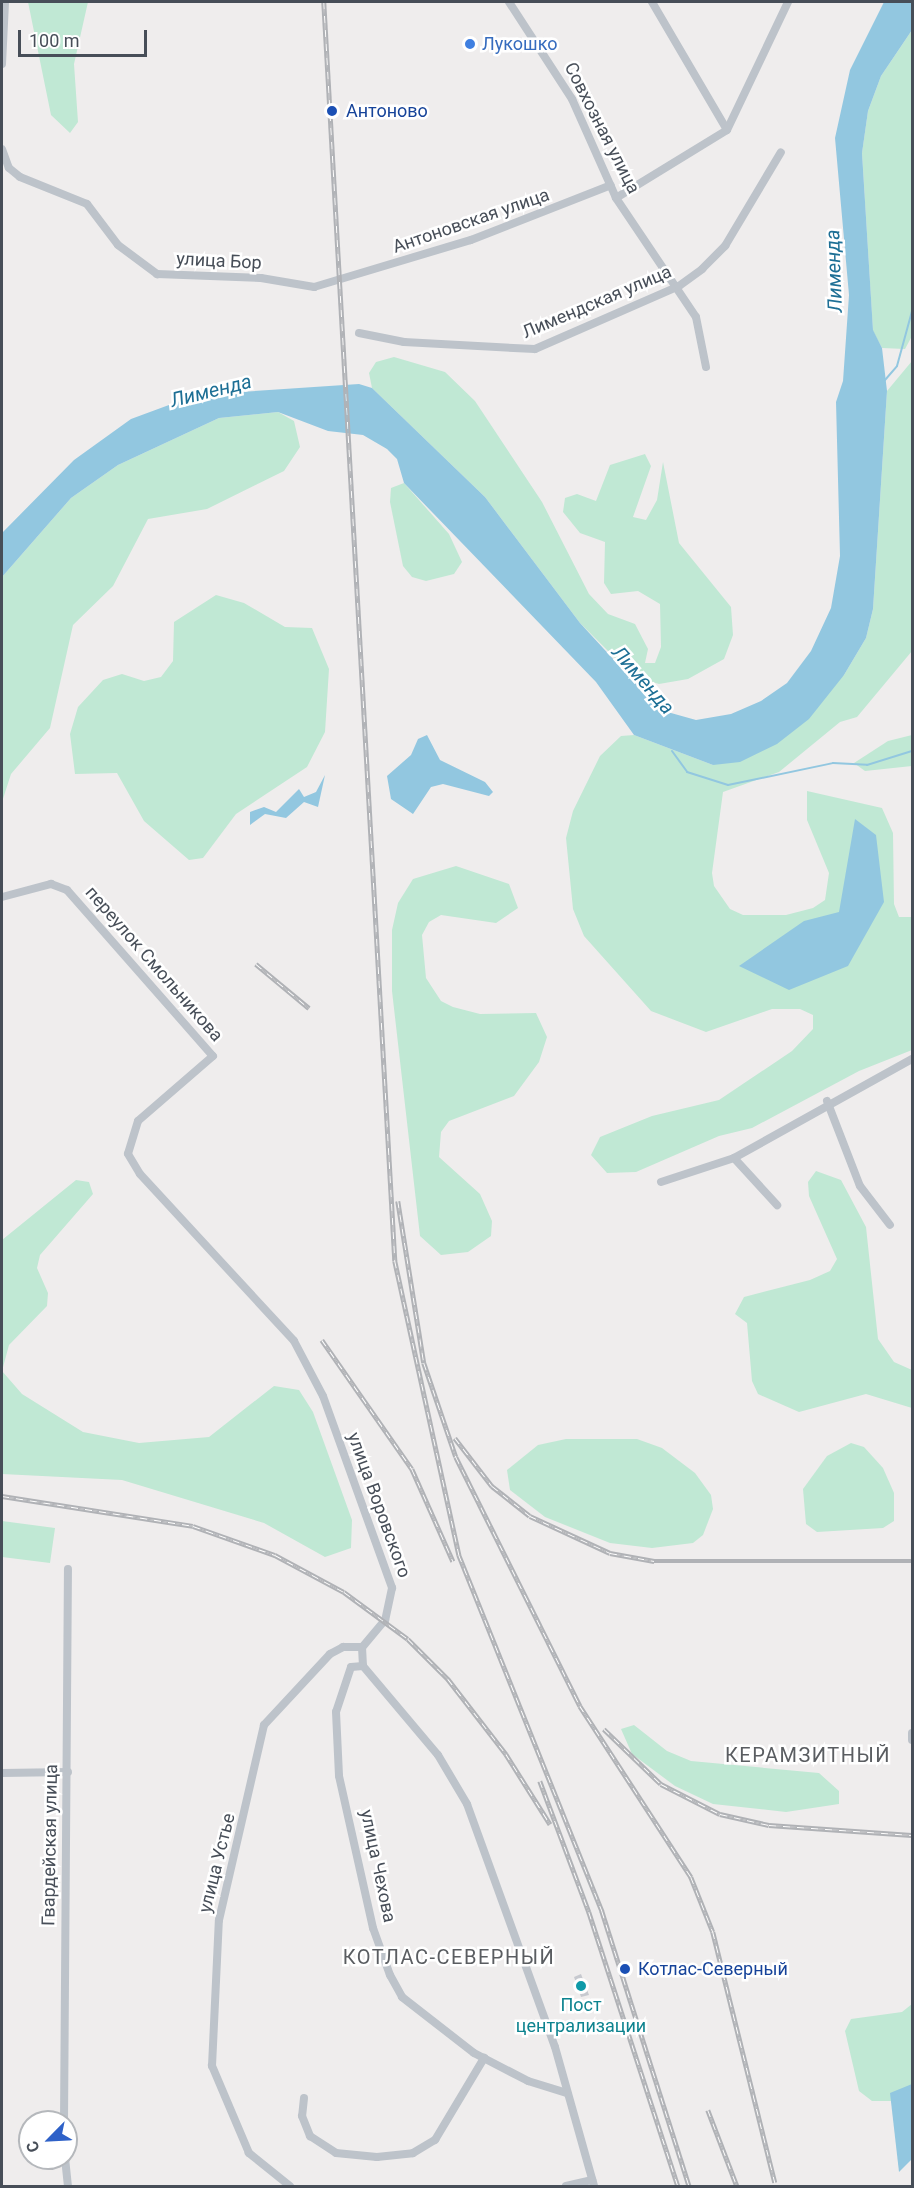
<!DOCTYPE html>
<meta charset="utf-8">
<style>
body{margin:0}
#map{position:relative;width:914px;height:2188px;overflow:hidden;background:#efeded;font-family:Roboto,sans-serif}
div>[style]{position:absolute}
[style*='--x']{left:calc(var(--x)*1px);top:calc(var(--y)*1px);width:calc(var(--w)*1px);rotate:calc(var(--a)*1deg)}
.green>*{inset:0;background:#c0e8d4}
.water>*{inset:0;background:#92c7e0}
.stream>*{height:2px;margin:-1px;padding:0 1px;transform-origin:1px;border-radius:1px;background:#92c7e0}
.building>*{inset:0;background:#c7c9cf}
.minor>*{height:8px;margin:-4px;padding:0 4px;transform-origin:4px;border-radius:4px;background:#bdc3ca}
.rail>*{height:4.5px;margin-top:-2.25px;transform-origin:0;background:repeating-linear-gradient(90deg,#fff 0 7px,#b0b2b6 0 14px);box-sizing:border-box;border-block:2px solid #b0b2b6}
.dots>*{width:16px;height:16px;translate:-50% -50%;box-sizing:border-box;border:3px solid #fff;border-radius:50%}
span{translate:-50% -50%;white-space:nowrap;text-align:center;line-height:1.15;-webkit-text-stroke:5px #fff;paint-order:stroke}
.shop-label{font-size:18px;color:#366cbe}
.left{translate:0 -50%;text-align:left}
.transit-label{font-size:18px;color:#164399}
.street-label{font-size:18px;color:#474e58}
.culture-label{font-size:18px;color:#0d838f}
.water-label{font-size:20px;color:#1d6f95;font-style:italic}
.neighbourhood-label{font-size:20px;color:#5a5d61;letter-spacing:1.5px}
.frame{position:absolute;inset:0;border:3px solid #474e58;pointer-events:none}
.north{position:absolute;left:18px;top:2110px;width:60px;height:60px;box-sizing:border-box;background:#fff;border:2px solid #b5b8bc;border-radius:50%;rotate:246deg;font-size:16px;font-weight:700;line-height:24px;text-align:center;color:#474e58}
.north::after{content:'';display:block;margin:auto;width:21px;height:27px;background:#2e61c8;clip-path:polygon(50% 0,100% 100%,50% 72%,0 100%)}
.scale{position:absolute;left:18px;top:30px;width:129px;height:27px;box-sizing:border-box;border:3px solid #474e58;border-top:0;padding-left:8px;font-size:18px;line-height:21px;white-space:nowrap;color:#474e58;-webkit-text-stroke:4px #fff;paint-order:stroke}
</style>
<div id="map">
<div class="green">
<i style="clip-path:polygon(28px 2px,88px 2px,74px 64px,78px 122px,70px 133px,51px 115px)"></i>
<i style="clip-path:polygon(912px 30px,912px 336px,905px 349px,882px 348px,873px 331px,862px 153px,868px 111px,881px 76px)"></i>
<i style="clip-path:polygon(394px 357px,445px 372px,475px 401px,542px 502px,589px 594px,608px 614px,635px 624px,648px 649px,645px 663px,655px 663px,661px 647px,660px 604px,638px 591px,611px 594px,604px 583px,605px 542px,580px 533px,563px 512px,565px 498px,577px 494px,596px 501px,610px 465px,645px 454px,651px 466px,633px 517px,646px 520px,657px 500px,663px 462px,679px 543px,731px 607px,733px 635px,724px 659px,688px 679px,659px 684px,633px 676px,580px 623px,485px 497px,372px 388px,369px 373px,376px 362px)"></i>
<i style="clip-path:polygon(912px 361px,912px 651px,857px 717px,840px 722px,779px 772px,723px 792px,712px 873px,714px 886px,730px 909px,743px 915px,786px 915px,813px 908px,825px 900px,829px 873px,807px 820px,807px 791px,882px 808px,893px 833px,894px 904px,899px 917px,912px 917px,912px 1050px,859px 1071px,752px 1128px,719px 1136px,636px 1172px,607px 1173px,591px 1155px,600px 1137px,652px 1116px,719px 1100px,792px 1051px,813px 1029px,813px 1015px,800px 1009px,772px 1009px,706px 1032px,651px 1011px,584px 936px,573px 909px,566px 838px,573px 811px,600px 756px,621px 736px,634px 735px,713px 765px,844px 675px,866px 638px,873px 609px,887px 391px)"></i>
<i style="clip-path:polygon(278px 412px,294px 421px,300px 447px,284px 471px,207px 509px,148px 519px,113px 586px,73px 625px,50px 728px,11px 774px,2px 802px,2px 577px,71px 498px,118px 465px,219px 418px)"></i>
<i style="clip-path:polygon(404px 483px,449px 534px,462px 562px,454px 574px,426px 581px,412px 577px,403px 566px,390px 502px,391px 488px)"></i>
<i style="clip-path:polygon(216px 595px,244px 603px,285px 627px,312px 628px,329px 669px,325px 732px,307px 767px,236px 814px,203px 858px,189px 860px,144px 821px,117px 773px,75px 774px,70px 734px,78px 707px,103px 680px,122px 674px,144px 681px,161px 677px,173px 661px,174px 622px)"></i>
<i style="clip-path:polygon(912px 735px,912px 766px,865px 771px,854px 763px,888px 741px)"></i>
<i style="clip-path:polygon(456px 866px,509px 884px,518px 908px,496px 923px,441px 915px,429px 922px,422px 935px,426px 978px,441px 1001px,453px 1007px,480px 1014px,536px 1013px,547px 1037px,539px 1062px,514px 1096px,449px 1121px,441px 1132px,439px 1157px,480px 1194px,492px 1221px,491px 1236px,468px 1252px,441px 1255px,420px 1236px,392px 991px,392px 930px,398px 903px,413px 879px)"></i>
<i style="clip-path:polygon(816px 1171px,841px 1180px,866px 1227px,878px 1339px,894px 1362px,912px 1370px,912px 1408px,866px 1394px,799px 1412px,758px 1394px,752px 1381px,747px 1323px,735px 1314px,744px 1297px,810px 1280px,830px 1271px,837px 1259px,809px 1196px,808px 1182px)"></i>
<i style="clip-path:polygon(76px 1180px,89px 1182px,93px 1194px,40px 1255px,37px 1268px,48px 1293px,47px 1306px,9px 1345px,2px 1371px,22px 1394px,83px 1432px,139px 1443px,209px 1437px,274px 1386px,299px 1390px,313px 1412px,352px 1520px,351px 1548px,325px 1557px,264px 1523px,122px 1480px,2px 1474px,2px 1240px)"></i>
<i style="clip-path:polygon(566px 1439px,637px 1439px,662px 1448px,695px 1473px,711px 1495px,713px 1509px,703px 1535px,693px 1543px,652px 1548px,610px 1543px,545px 1517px,510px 1490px,507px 1470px,538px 1445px)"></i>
<i style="clip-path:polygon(851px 1443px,864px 1447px,883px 1468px,894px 1493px,894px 1521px,883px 1528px,817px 1532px,806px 1524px,803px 1489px,827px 1456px)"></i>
<i style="clip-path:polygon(2px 1521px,55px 1528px,50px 1563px,2px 1557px)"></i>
<i style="clip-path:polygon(634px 1725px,667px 1751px,691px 1761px,819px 1773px,839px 1791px,839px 1804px,786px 1812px,713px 1804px,675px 1786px,632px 1754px,621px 1729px)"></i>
<i style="clip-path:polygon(912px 2004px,912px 2101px,872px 2101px,859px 2091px,845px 2031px,851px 2019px,902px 2012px)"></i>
</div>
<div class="water">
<i style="clip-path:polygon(884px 2px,912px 2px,912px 30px,881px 76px,868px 111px,862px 153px,873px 330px,882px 348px,887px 391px,873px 609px,866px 638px,844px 675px,809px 719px,777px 744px,740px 762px,713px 765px,634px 735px,596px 682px,404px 483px,397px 459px,387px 449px,363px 435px,328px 431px,278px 412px,219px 418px,118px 465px,71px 498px,2px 577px,2px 533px,74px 460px,131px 419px,196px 395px,359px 384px,372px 388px,485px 497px,580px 623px,649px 698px,671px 713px,696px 720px,731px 714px,761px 701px,787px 683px,811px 651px,831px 608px,840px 556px,836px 402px,843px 381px,849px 295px,835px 138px,850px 70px)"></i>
<i style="clip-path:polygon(427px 735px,440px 760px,485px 782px,493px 792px,489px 796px,443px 784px,431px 787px,413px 814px,391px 799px,387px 776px,411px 755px,418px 739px)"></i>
<i style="clip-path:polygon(325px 775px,318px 807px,304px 802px,286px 818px,265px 814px,250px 825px,250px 812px,264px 807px,276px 812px,299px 789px,304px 797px,316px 792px)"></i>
<i style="clip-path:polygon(855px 819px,876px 835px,884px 902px,848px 966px,789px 990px,739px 966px,804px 921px,839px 912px)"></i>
<i style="clip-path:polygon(912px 2084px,912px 2159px,899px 2172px,890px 2093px)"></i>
</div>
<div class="stream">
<i style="--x:885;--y:380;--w:18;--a:-49"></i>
<i style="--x:897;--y:366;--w:57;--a:-74.7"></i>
<i style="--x:672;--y:751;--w:26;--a:54"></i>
<i style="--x:687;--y:772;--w:43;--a:17.6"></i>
<i style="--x:728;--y:785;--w:107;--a:-11.8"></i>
<i style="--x:833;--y:763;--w:34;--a:3"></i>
<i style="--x:867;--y:765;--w:47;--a:-17.3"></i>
</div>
<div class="building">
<i style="clip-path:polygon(581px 1974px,589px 1995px,581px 1997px,574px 1977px)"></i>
</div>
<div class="minor">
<i style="--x:509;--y:2;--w:116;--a:57"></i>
<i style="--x:572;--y:99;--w:108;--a:66"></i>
<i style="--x:616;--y:198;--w:143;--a:56.1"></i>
<i style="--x:696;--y:317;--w:51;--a:78.7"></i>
<i style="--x:652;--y:2;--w:148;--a:59.6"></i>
<i style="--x:2;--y:64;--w:62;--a:-87.2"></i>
<i style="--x:2;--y:149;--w:20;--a:70"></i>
<i style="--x:9;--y:168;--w:14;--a:39"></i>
<i style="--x:20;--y:177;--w:72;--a:21.9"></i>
<i style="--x:87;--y:204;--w:51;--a:52.9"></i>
<i style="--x:118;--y:245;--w:49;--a:36.6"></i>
<i style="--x:157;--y:274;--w:104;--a:2.2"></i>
<i style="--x:261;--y:278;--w:54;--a:9.6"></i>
<i style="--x:314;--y:287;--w:164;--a:-16.7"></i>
<i style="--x:471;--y:240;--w:150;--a:-21.4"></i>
<i style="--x:616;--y:198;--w:130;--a:-31.5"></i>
<i style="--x:727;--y:130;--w:142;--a:-64.5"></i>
<i style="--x:359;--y:333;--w:46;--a:11.3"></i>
<i style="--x:404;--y:342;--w:131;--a:3.1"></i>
<i style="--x:535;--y:349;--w:157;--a:-23.6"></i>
<i style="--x:679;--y:286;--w:29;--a:-36"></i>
<i style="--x:702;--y:269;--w:33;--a:-45"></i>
<i style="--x:725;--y:246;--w:109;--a:-59.2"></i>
<i style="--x:2;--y:897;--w:51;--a:-14.9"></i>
<i style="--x:51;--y:884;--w:17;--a:21"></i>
<i style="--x:67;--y:890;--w:221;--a:48.7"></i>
<i style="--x:213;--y:1056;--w:99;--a:139.1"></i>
<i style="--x:138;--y:1121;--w:34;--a:107"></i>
<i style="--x:128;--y:1154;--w:23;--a:59"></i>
<i style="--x:140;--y:1174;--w:227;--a:47.3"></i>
<i style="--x:294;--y:1341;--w:62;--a:62.2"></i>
<i style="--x:323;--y:1396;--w:204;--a:70.2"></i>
<i style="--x:392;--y:1588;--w:33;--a:102"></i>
<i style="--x:385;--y:1620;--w:35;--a:130"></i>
<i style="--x:362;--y:1647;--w:19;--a:87"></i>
<i style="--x:363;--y:1666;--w:116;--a:49.9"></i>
<i style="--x:438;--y:1755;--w:57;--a:59.4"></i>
<i style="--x:467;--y:1804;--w:258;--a:70.1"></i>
<i style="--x:555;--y:2047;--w:144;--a:74.3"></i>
<i style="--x:827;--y:1101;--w:91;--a:68.8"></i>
<i style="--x:860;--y:1186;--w:49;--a:52.4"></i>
<i style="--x:734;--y:1158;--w:64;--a:47.5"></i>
<i style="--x:661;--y:1182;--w:77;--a:-18.2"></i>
<i style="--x:734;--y:1158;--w:204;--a:-29.1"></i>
<i style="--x:363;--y:1666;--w:12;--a:175"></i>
<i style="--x:351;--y:1667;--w:47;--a:108.4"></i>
<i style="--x:336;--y:1712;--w:64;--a:87.3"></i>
<i style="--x:339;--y:1776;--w:156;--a:77.4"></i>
<i style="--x:373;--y:1928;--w:50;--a:70.1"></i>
<i style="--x:390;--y:1975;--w:25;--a:61"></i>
<i style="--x:402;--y:1997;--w:91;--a:37.9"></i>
<i style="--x:474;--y:2053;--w:61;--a:27.4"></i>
<i style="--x:528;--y:2081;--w:41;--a:17.1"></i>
<i style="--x:912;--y:1733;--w:7;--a:90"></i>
<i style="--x:2;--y:1773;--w:66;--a:-0.9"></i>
<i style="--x:304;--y:2098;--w:18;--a:96"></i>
<i style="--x:302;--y:2116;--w:22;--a:68"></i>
<i style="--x:310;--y:2136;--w:31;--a:33"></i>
<i style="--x:336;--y:2153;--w:41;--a:5.6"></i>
<i style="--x:377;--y:2157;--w:36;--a:-6"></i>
<i style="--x:413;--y:2153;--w:26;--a:-31"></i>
<i style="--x:435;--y:2140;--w:96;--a:-59.1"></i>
<i style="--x:64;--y:2122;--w:553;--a:-89.59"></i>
<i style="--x:65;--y:2158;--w:28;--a:84"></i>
<i style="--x:290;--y:2186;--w:53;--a:-141.2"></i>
<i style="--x:249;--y:2153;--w:95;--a:-113"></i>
<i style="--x:212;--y:2066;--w:146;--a:-87.3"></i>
<i style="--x:219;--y:1920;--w:200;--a:-77"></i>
<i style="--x:264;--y:1725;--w:97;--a:-47.1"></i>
<i style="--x:330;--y:1654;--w:15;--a:-28"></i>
<i style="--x:343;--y:1647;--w:19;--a:0"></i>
<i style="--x:566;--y:2186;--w:27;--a:-13"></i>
</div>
<div class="rail">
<i style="--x:324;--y:2;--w:1261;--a:86.77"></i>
<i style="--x:395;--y:1261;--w:301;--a:77.7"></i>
<i style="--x:459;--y:1555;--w:384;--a:68.1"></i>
<i style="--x:602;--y:1911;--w:288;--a:72.4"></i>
<i style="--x:256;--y:964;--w:69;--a:39.7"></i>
<i style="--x:398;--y:1201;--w:164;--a:80.9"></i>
<i style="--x:424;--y:1363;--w:99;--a:71.2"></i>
<i style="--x:456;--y:1457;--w:278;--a:63.5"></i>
<i style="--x:580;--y:1706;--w:204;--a:57"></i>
<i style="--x:691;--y:1877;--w:59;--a:68.2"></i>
<i style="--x:713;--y:1932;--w:258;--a:76.1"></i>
<i style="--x:322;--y:1340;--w:157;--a:55.1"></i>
<i style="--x:412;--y:1469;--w:101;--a:66"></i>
<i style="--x:455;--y:1438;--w:61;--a:52.4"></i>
<i style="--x:492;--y:1486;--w:48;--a:38.3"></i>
<i style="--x:530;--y:1516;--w:88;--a:24.8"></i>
<i style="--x:610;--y:1553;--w:45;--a:10.3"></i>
<i style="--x:654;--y:1561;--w:258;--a:0"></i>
<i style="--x:2;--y:1496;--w:193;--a:8.9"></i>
<i style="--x:193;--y:1526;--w:87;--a:19.5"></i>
<i style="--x:275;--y:1555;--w:78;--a:28.2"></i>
<i style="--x:344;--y:1592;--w:79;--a:36.3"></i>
<i style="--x:408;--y:1639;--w:57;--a:45"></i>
<i style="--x:448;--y:1679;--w:95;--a:52.3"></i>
<i style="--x:506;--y:1754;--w:83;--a:57.8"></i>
<i style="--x:604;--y:1729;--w:79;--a:44"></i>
<i style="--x:661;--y:1784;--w:66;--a:27"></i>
<i style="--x:720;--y:1814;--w:50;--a:12.7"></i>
<i style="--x:769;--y:1825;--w:143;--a:4"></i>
<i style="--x:540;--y:1781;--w:140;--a:69.5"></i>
<i style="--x:589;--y:1912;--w:288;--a:72"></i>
<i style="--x:708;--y:2110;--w:81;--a:69.1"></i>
</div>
<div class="dots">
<i style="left:470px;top:44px;background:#3f7fe0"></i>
<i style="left:332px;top:111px;background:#1a4fb4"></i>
<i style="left:625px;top:1969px;background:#1a4fb4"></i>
<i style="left:581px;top:1986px;background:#0f9aa8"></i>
</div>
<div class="shop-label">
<span class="left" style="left:482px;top:44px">Лукошко</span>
</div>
<div class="transit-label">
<span class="left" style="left:346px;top:111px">Антоново</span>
<span class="left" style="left:638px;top:1969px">Котлас-Северный</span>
</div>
<div class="street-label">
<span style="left:602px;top:128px;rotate:63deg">Совхозная улица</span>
<span style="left:471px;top:221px;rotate:-19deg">Антоновская улица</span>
<span style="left:219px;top:261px;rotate:3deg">улица Бор</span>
<span style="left:597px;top:302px;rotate:-23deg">Лимендская улица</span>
<span style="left:154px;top:964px;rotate:49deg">переулок Смольникова</span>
<span style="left:379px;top:1505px;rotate:70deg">улица Воровского</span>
<span style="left:50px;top:1845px;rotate:-89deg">Гвардейская улица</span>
<span style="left:217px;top:1863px;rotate:-76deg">улица Устье</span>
<span style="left:378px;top:1866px;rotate:78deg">улица Чехова</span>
</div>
<div class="culture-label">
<span style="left:581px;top:2016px">Пост<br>централизации</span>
</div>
<div class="water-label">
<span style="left:834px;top:271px;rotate:-92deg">Лименда</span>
<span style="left:211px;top:391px;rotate:-14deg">Лименда</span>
<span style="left:643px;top:680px;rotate:49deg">Лименда</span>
</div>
<div class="neighbourhood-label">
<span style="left:808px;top:1755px">КЕРАМЗИТНЫЙ</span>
<span style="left:449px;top:1957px">КОТЛАС-СЕВЕРНЫЙ</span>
</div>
<div class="frame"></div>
<div class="north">С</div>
<div class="scale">100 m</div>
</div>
